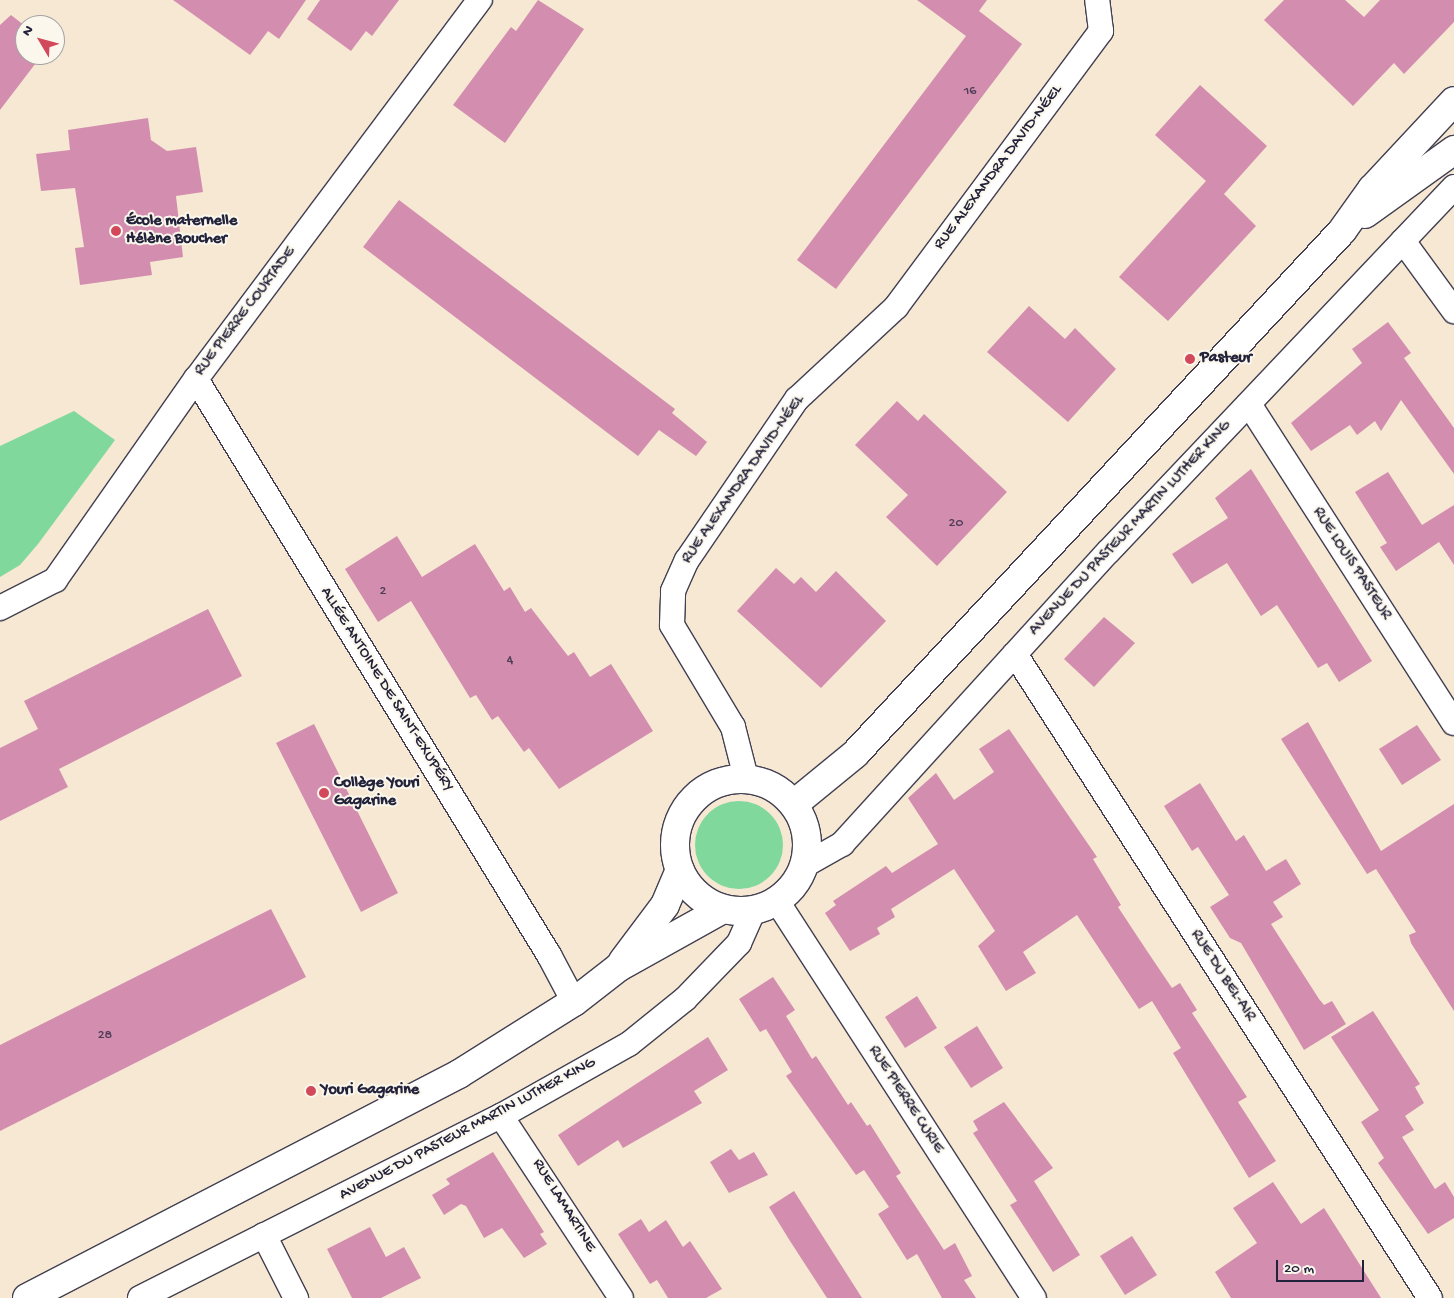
<!DOCTYPE html>
<meta charset="utf-8">
<style>
body{margin:0}
#map{position:relative;width:1454px;height:1298px;overflow:hidden;background:#f6e8d2;font-family:"Gochi Hand",sans-serif}
div>[style]{position:absolute}
[style*='--x']{left:calc(var(--x)*1px);top:calc(var(--y)*1px);width:calc(var(--w)*1px);rotate:calc(var(--a)*1deg)}
.green>*{inset:0;background:#80d89d}
.round{border-radius:50%}
.building>*{inset:0;background:#d38eaf}
.roads{filter:drop-shadow(1px 0 #424052) drop-shadow(-1px 0 #424052) drop-shadow(0 1px #424052) drop-shadow(0 -1px #424052)}
.minor>*{height:24px;margin:-12px;padding:0 12px;transform-origin:12px;border-radius:12px;background:#fff}
.tertiary>*{height:28px;margin:-14px;padding:0 14px;transform-origin:14px;border-radius:14px;background:#fff}
.tertiary>.ring{margin:-14px;padding:0;box-sizing:content-box;background:none;border:28px solid #fff;border-radius:50%}
.dots>*{width:14px;height:14px;translate:-50% -50%;box-sizing:border-box;border:2px solid #fbf7ec;border-radius:50%}
span{translate:-50% -50%;white-space:nowrap;text-align:center;line-height:1.15;-webkit-text-stroke:4px #fbf7ec;paint-order:stroke}
.number-label{font-size:14px;color:#4e3d58}
.number-label span{-webkit-text-stroke-width:0}
.street-label{font-size:16px;color:#22223b}
.poi-label{font-size:16px;color:#22223b;font-weight:700}
.left{translate:0 -50%;text-align:left}
.north{position:absolute;left:15px;top:15px;width:50px;height:50px;box-sizing:border-box;background:#fbf7ec;border:1px solid #a4a2a5;border-radius:50%;rotate:307deg;font-size:14px;font-weight:700;line-height:20px;text-align:center;color:#22223b}
.north::after{content:'';display:block;margin:auto;width:18px;height:22px;background:#d1495b;clip-path:polygon(50% 0,100% 100%,50% 72%,0 100%)}
.scale{position:absolute;left:1276px;top:1260px;width:88px;height:22px;box-sizing:border-box;border:2px solid #22223b;border-top:0;padding-left:6px;font-size:15px;line-height:18px;white-space:nowrap;color:#22223b;-webkit-text-stroke:4px #fbf7ec;paint-order:stroke}
</style>
<div id="map">
<div class="green">
<i style="clip-path:polygon(74px 411px,115px 440px,38px 544px,20px 565px,0 577px,0 446px)"></i>
<i class="round" style="left:695px;top:801px;width:88px;height:88px"></i>
</div>
<div class="building">
<i style="clip-path:polygon(173px 0,306px 0,279px 39px,268px 31px,250px 55px)"></i>
<i style="clip-path:polygon(320px 0,399px 0,372px 36px,366px 31px,351px 51px,307px 19px)"></i>
<i style="clip-path:polygon(538px 0,584px 29px,505px 143px,453px 105px,511px 27px,516px 31px)"></i>
<i style="clip-path:polygon(917px 0,987px 0,979px 11px,1022px 44px,836px 289px,797px 260px,966px 36px)"></i>
<i style="clip-path:polygon(1284px 0,1345px 0,1364px 17px,1380px 0,1454px 0,1454px 22px,1404px 74px,1394px 63px,1353px 106px,1264px 20px)"></i>
<i style="clip-path:polygon(11px 15px,25px 26px,25px 55px,42px 55px,0 110px,0 25px)"></i>
<i style="clip-path:polygon(1200px 85px,1267px 146px,1224px 194px,1256px 226px,1168px 321px,1119px 277px,1206px 181px,1155px 135px)"></i>
<i style="clip-path:polygon(148px 118px,151px 140px,167px 151px,196px 147px,203px 192px,176px 196px,183px 257px,150px 262px,152px 275px,80px 285px,75px 248px,84px 247px,75px 188px,41px 191px,36px 154px,70px 150px,68px 130px)"></i>
<i style="clip-path:polygon(399px 200px,675px 409px,672px 413px,707px 442px,696px 456px,659px 430px,638px 456px,363px 247px)"></i>
<i style="clip-path:polygon(1029px 306px,1065px 339px,1075px 328px,1116px 369px,1068px 422px,987px 352px)"></i>
<i style="clip-path:polygon(1388px 322px,1411px 353px,1404px 358px,1454px 428px,1454px 474px,1401px 400px,1381px 431px,1375px 421px,1357px 435px,1350px 425px,1311px 451px,1291px 423px,1362px 363px,1352px 349px)"></i>
<i style="clip-path:polygon(897px 401px,918px 421px,924px 414px,1007px 492px,937px 566px,886px 517px,908px 495px,855px 445px)"></i>
<i style="clip-path:polygon(1251px 469px,1372px 661px,1339px 682px,1327px 663px,1318px 668px,1277px 605px,1261px 616px,1227px 563px,1192px 584px,1172px 554px,1228px 518px,1215px 498px)"></i>
<i style="clip-path:polygon(1388px 472px,1422px 525px,1454px 505px,1454px 565px,1439px 542px,1396px 571px,1380px 547px,1387px 543px,1355px 492px)"></i>
<i style="clip-path:polygon(397px 536px,422px 577px,475px 544px,504px 591px,510px 587px,525px 612px,531px 608px,568px 656px,574px 652px,590px 677px,611px 664px,653px 731px,559px 789px,529px 748px,524px 752px,498px 716px,492px 720px,476px 695px,470px 698px,411px 601px,378px 622px,345px 569px)"></i>
<i style="clip-path:polygon(776px 568px,794px 584px,801px 577px,816px 592px,836px 571px,886px 621px,821px 688px,737px 611px)"></i>
<i style="clip-path:polygon(208px 609px,242px 676px,59px 769px,68px 787px,0 821px,0 748px,38px 729px,24px 701px)"></i>
<i style="clip-path:polygon(1104px 617px,1135px 643px,1094px 687px,1064px 659px)"></i>
<i style="clip-path:polygon(1308px 722px,1381px 851px,1454px 804px,1454px 1011px,1411px 943px,1409px 935px,1416px 932px,1376px 869px,1367px 874px,1281px 739px)"></i>
<i style="clip-path:polygon(314px 724px,398px 893px,361px 912px,276px 743px)"></i>
<i style="clip-path:polygon(1417px 725px,1441px 760px,1402px 785px,1379px 749px)"></i>
<i style="clip-path:polygon(1009px 729px,1097px 857px,1093px 859px,1121px 905px,1118px 907px,1147px 951px,1172px 988px,1180px 983px,1197px 1010px,1192px 1013px,1247px 1097px,1238px 1102px,1276px 1161px,1249px 1178px,1173px 1053px,1181px 1048px,1152px 1001px,1139px 1009px,1077px 915px,1023px 952px,1036px 973px,1006px 991px,978px 946px,995px 931px,954px 869px,891px 909px,895px 917px,877px 928px,880px 934px,850px 951px,825px 913px,836px 905px,833px 901px,886px 866px,892px 873px,938px 844px,908px 798px,936px 773px,954px 800px,994px 772px,979px 749px)"></i>
<i style="clip-path:polygon(1200px 783px,1236px 841px,1244px 835px,1266px 871px,1286px 859px,1301px 884px,1273px 902px,1283px 917px,1271px 924px,1319px 999px,1324px 1005px,1332px 1001px,1346px 1024px,1304px 1050px,1241px 943px,1230px 938px,1210px 907px,1229px 895px,1198px 847px,1192px 851px,1164px 806px)"></i>
<i style="clip-path:polygon(271px 909px,306px 977px,0 1131px,0 1045px)"></i>
<i style="clip-path:polygon(773px 977px,795px 1010px,786px 1016px,812px 1059px,816px 1056px,848px 1105px,851px 1102px,867px 1126px,870px 1124px,901px 1173px,896px 1176px,944px 1250px,955px 1243px,972px 1276px,964px 1280px,976px 1298px,942px 1298px,917px 1254px,907px 1260px,878px 1214px,889px 1207px,864px 1170px,856px 1175px,786px 1076px,792px 1072px,766px 1029px,760px 1032px,739px 999px)"></i>
<i style="clip-path:polygon(917px 996px,937px 1028px,905px 1048px,885px 1017px)"></i>
<i style="clip-path:polygon(1373px 1011px,1420px 1084px,1415px 1087px,1424px 1103px,1405px 1116px,1414px 1130px,1402px 1137px,1435px 1189px,1445px 1182px,1454px 1197px,1454px 1218px,1428px 1234px,1378px 1163px,1384px 1158px,1361px 1122px,1379px 1110px,1331px 1037px)"></i>
<i style="clip-path:polygon(977px 1026px,1003px 1068px,971px 1088px,944px 1047px)"></i>
<i style="clip-path:polygon(708px 1037px,728px 1070px,694px 1091px,702px 1103px,623px 1148px,618px 1140px,578px 1166px,558px 1135px)"></i>
<i style="clip-path:polygon(1004px 1102px,1053px 1168px,1034px 1181px,1080px 1255px,1053px 1272px,1010px 1205px,1017px 1201px,973px 1133px,978px 1130px,973px 1121px)"></i>
<i style="clip-path:polygon(731px 1149px,739px 1160px,754px 1152px,768px 1175px,729px 1193px,710px 1162px)"></i>
<i style="clip-path:polygon(493px 1152px,544px 1232px,540px 1234px,547px 1244px,524px 1258px,502px 1228px,484px 1238px,466px 1206px,461px 1204px,444px 1215px,432px 1195px,450px 1184px,446px 1179px)"></i>
<i style="clip-path:polygon(1273px 1182px,1301px 1224px,1324px 1208px,1381px 1298px,1231px 1298px,1215px 1272px,1257px 1243px,1233px 1208px)"></i>
<i style="clip-path:polygon(794px 1191px,862px 1298px,827px 1298px,790px 1241px,769px 1207px)"></i>
<i style="clip-path:polygon(641px 1219px,649px 1232px,666px 1220px,683px 1247px,690px 1241px,722px 1289px,706px 1298px,668px 1298px,657px 1280px,650px 1284px,618px 1234px)"></i>
<i style="clip-path:polygon(370px 1227px,386px 1257px,404px 1247px,421px 1278px,381px 1298px,352px 1298px,327px 1249px)"></i>
<i style="clip-path:polygon(1132px 1236px,1157px 1275px,1125px 1295px,1100px 1256px)"></i>
</div>
<div class="roads">
<div class="minor">
<i style="--x:1403;--y:241;--w:87;--a:53.9"></i>
<i style="--x:196;--y:379;--w:676;--a:58.5"></i>
<i style="--x:549;--y:955;--w:53;--a:62"></i>
<i style="--x:1249;--y:404;--w:379;--a:57.3"></i>
<i style="--x:0;--y:608;--w:62;--a:-27"></i>
<i style="--x:55;--y:580;--w:246;--a:-55"></i>
<i style="--x:196;--y:379;--w:474;--a:-53.2"></i>
<i style="--x:1015;--y:654;--w:766;--a:57.2"></i>
<i style="--x:746;--y:778;--w:53;--a:-104.3"></i>
<i style="--x:733;--y:727;--w:119;--a:-120.9"></i>
<i style="--x:672;--y:625;--w:34;--a:-88"></i>
<i style="--x:673;--y:591;--w:34;--a:-66"></i>
<i style="--x:687;--y:560;--w:195;--a:-55.7"></i>
<i style="--x:797;--y:399;--w:135;--a:-42.9"></i>
<i style="--x:896;--y:307;--w:344;--a:-53.4"></i>
<i style="--x:1101;--y:31;--w:31;--a:-97"></i>
<i style="--x:805;--y:865;--w:43;--a:-29.6"></i>
<i style="--x:842;--y:844;--w:395;--a:-47.7"></i>
<i style="--x:1108;--y:552;--w:503;--a:-46.53"></i>
<i style="--x:777;--y:901;--w:473;--a:57.1"></i>
<i style="--x:501;--y:1116;--w:218;--a:56.6"></i>
<i style="--x:264;--y:1235;--w:71;--a:63.1"></i>
<i style="--x:140;--y:1298;--w:404;--a:-26.8"></i>
<i style="--x:501;--y:1116;--w:147;--a:-29.4"></i>
<i style="--x:629;--y:1044;--w:72;--a:-38.8"></i>
<i style="--x:685;--y:999;--w:78;--a:-46"></i>
<i style="--x:739;--y:943;--w:36;--a:-66"></i>
</div>
<div class="tertiary">
<i style="--x:1365;--y:214;--w:110;--a:-35.7"></i>
<i class="ring" style="left:675px;top:779px;width:104px;height:104px"></i>
<i style="--x:794;--y:804;--w:79;--a:-39.3"></i>
<i style="--x:855;--y:754;--w:715;--a:-47.04"></i>
<i style="--x:1342;--y:231;--w:52;--a:-54.5"></i>
<i style="--x:1372;--y:189;--w:120;--a:-47"></i>
<i style="--x:623;--y:961;--w:70;--a:-53.1"></i>
<i style="--x:665;--y:905;--w:38;--a:-67"></i>
<i style="--x:27;--y:1298;--w:487;--a:-27.4"></i>
<i style="--x:459;--y:1074;--w:136;--a:-32.1"></i>
<i style="--x:574;--y:1002;--w:57;--a:-37.9"></i>
<i style="--x:619;--y:967;--w:119;--a:-29.1"></i>
</div>
</div>
<div class="dots">
<i style="left:116px;top:231px;background:#d1495b"></i>
<i style="left:1190px;top:359px;background:#d1495b"></i>
<i style="left:324px;top:793px;background:#d1495b"></i>
<i style="left:311px;top:1091px;background:#d1495b"></i>
</div>
<div class="number-label">
<span style="left:970px;top:92px">16</span>
<span style="left:956px;top:524px">20</span>
<span style="left:383px;top:592px">2</span>
<span style="left:510px;top:661px">4</span>
<span style="left:105px;top:1036px">28</span>
</div>
<div class="street-label">
<span style="left:999px;top:168px;rotate:-53deg">RUE ALEXANDRA DAVID-NÉEL</span>
<span style="left:246px;top:312px;rotate:-53deg">RUE PIERRE COURTADE</span>
<span style="left:744px;top:480px;rotate:-55deg">RUE ALEXANDRA DAVID-NÉEL</span>
<span style="left:1131px;top:529px;rotate:-47deg">AVENUE DU PASTEUR MARTIN LUTHER KING</span>
<span style="left:1351px;top:564px;rotate:57deg">RUE LOUIS PASTEUR</span>
<span style="left:386px;top:690px;rotate:58deg">ALLÉE ANTOINE DE SAINT-EXUPÉRY</span>
<span style="left:1222px;top:976px;rotate:57deg">RUE DU BEL-AIR</span>
<span style="left:905px;top:1100px;rotate:57deg">RUE PIERRE CURIE</span>
<span style="left:468px;top:1130px;rotate:-28deg">AVENUE DU PASTEUR MARTIN LUTHER KING</span>
<span style="left:563px;top:1206px;rotate:58deg">RUE LAMARTINE</span>
</div>
<div class="poi-label">
<span class="left" style="left:126px;top:231px">École maternelle<br>Hélène Boucher</span>
<span class="left" style="left:1200px;top:359px">Pasteur</span>
<span class="left" style="left:334px;top:793px">Collège Youri<br>Gagarine</span>
<span class="left" style="left:321px;top:1091px">Youri Gagarine</span>
</div>
<div class="north">N</div>
<div class="scale">20 m</div>
</div>
